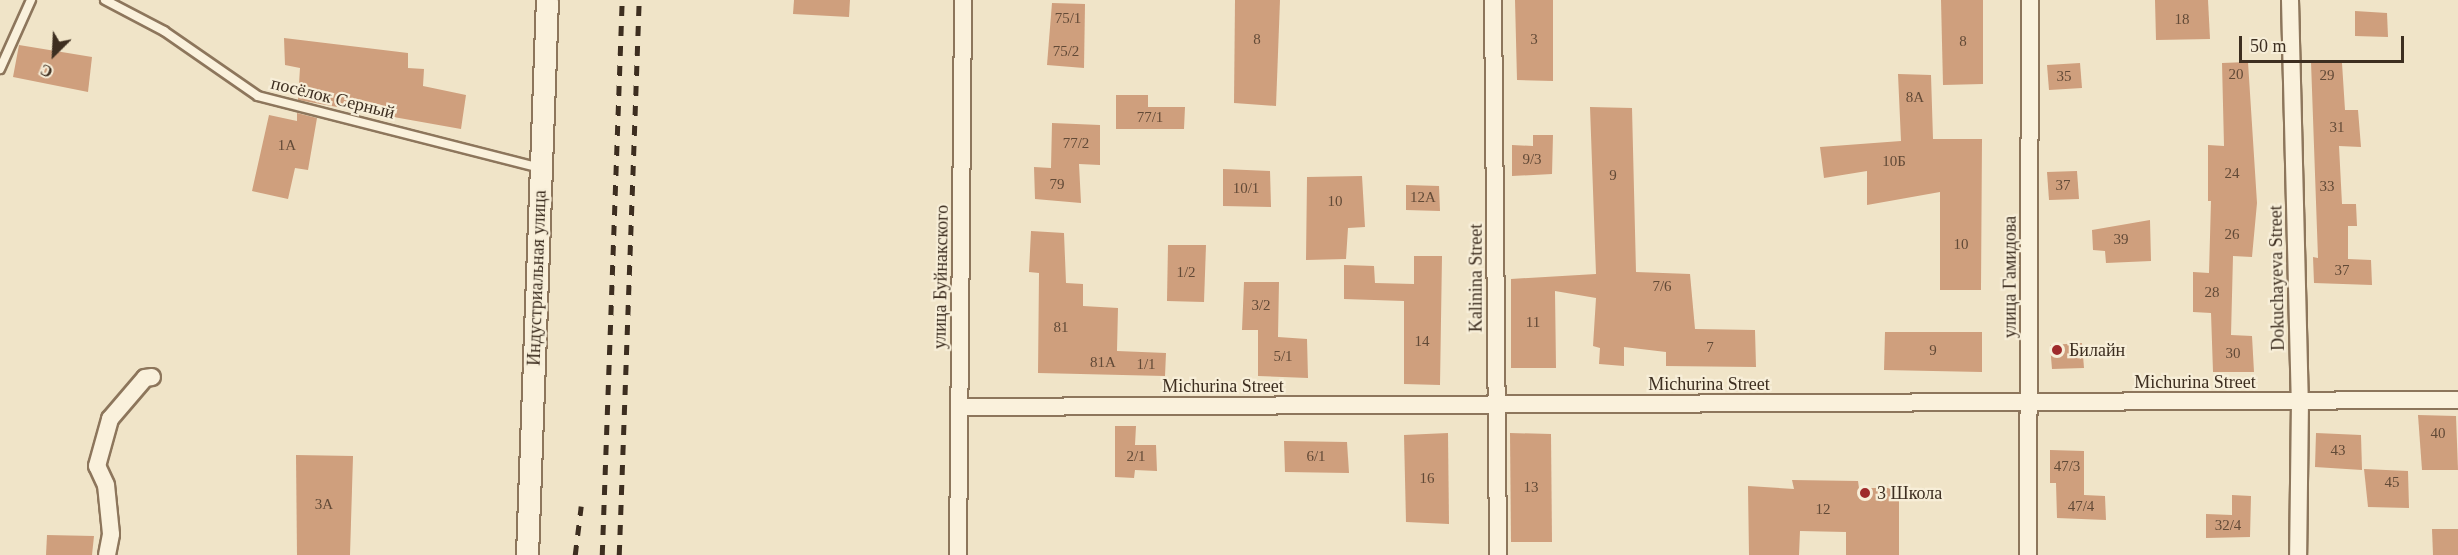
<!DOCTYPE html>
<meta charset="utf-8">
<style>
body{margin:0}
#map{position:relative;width:2458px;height:555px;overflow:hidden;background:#f0e4c8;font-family:"Times New Roman",serif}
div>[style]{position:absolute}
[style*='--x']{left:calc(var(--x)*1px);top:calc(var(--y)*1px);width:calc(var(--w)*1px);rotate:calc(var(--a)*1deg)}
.building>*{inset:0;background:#cf9f7d}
.roads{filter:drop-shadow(2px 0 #8d765c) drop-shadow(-2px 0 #8d765c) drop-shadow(0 2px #8d765c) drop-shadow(0 -2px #8d765c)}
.service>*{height:8px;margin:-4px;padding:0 4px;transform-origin:4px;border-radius:4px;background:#faf1dc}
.minor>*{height:16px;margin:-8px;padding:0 8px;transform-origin:8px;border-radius:8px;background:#faf1dc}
.tertiary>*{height:21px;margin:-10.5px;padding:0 10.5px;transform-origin:10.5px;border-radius:10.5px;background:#faf1dc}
.rail>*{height:4.5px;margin-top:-2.25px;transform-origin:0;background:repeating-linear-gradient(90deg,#3d2e20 0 10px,transparent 0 20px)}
.dots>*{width:16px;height:16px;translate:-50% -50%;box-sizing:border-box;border:3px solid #f7eed8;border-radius:50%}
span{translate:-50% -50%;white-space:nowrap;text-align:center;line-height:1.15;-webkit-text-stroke:4.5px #f7eed8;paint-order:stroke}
.number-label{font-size:15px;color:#624a37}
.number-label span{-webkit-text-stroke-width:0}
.street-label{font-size:18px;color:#3d2e20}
.poi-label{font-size:18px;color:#3d2e20}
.left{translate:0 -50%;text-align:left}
.north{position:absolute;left:24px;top:24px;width:60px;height:60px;-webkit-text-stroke:4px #f7eed8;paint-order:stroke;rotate:204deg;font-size:16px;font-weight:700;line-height:24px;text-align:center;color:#3d2e20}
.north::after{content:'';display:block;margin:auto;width:21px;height:27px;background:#3d2e20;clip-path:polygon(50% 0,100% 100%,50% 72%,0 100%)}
.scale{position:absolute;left:2239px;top:36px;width:165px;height:27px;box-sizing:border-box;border:3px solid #3d2e20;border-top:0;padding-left:8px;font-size:18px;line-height:21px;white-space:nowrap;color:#3d2e20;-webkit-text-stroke:4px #f7eed8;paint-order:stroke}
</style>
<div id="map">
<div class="building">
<i style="clip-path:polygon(794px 0,850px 0,849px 17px,793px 14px)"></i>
<i style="clip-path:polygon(1235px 0,1280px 0,1276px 106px,1234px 103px)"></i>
<i style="clip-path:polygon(1515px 0,1553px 0,1553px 81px,1517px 80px)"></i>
<i style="clip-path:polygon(1941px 0,1983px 0,1983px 84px,1943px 85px)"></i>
<i style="clip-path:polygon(2155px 0,2208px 0,2210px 39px,2156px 40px)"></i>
<i style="clip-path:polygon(1052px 3px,1085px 4px,1084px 68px,1047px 65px)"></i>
<i style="clip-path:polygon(2355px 11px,2387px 13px,2388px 37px,2355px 36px)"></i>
<i style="clip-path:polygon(284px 38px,408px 53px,408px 68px,424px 69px,423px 86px,466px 95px,461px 129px,298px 100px,300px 68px,285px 65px)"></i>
<i style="clip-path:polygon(19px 45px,92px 57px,88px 92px,13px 77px)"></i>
<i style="clip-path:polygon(2248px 62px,2257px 203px,2252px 257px,2233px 256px,2231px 335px,2252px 336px,2254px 372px,2213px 372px,2211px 313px,2193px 312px,2193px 272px,2209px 273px,2211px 201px,2208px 201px,2208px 145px,2224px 146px,2222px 63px)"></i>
<i style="clip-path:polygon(2311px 62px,2342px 63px,2345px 110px,2358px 110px,2361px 147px,2339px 146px,2342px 204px,2356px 204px,2357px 226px,2348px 226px,2348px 259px,2371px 260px,2372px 285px,2314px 283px,2313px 257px,2318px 258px)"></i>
<i style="clip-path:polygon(2080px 63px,2082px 88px,2049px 90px,2047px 65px)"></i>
<i style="clip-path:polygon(1898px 74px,1931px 75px,1933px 139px,1982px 139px,1981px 290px,1940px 290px,1940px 192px,1867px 205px,1867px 171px,1824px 178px,1820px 147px,1901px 141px)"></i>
<i style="clip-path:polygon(1116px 95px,1148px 95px,1148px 107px,1185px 107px,1184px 129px,1116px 129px)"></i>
<i style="clip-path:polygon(1590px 107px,1632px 108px,1636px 272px,1690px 274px,1695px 329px,1755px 330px,1756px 367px,1666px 366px,1666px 352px,1624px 347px,1624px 366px,1599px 364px,1600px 348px,1593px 346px,1596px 298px,1555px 291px,1556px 368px,1511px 368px,1511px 279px,1596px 274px)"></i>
<i style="clip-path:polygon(297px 113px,317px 118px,308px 170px,295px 168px,288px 199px,252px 191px,269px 115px,297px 121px)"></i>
<i style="clip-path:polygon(1052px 123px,1100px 125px,1100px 165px,1079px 164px,1081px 203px,1035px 199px,1034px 167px,1051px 168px)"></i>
<i style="clip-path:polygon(1533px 135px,1553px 135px,1552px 174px,1512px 176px,1512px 145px,1533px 146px)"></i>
<i style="clip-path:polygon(1223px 169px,1270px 171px,1271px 207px,1223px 206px)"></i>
<i style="clip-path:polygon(2077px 171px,2079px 199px,2049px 200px,2047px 172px)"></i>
<i style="clip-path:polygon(1362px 176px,1365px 227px,1348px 228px,1346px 259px,1306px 260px,1307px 177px)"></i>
<i style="clip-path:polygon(1406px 185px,1439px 186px,1440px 211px,1406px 210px)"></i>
<i style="clip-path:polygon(2150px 220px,2151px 261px,2106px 263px,2105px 251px,2093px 250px,2092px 230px)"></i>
<i style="clip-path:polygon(1031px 231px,1064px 233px,1066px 283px,1083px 284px,1083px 306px,1118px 308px,1117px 351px,1166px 353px,1165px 376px,1038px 373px,1039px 273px,1029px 272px)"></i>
<i style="clip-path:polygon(1168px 245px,1206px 245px,1204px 302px,1167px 301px)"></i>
<i style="clip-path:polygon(1414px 256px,1442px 256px,1440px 385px,1404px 384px,1404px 301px,1344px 299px,1344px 265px,1374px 266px,1375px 283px,1414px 284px)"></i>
<i style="clip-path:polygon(1244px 282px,1279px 282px,1278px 337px,1307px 339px,1308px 378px,1258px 376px,1258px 330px,1242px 330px)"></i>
<i style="clip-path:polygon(1885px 332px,1982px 332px,1982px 372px,1884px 370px)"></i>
<i style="clip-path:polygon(2082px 343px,2084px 368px,2052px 369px,2050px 345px)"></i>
<i style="clip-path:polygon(2418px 415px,2456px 416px,2458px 470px,2422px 470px)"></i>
<i style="clip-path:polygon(1115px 426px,1136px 426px,1135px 445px,1156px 445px,1157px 471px,1135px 470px,1134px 478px,1115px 477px)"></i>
<i style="clip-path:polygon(1448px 433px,1449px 524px,1406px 522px,1404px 435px)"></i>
<i style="clip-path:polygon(1510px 433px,1551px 434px,1552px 542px,1511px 542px)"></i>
<i style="clip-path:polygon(2316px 433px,2361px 435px,2362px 470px,2315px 467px)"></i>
<i style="clip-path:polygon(1284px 441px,1347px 442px,1349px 473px,1285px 472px)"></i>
<i style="clip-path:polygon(2050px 450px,2084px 451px,2084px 495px,2105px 496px,2106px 520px,2057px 518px,2056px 483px,2050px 483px)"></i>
<i style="clip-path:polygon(296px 455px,353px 456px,350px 555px,297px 555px)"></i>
<i style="clip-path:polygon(2364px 469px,2408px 471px,2409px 508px,2368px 507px)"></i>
<i style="clip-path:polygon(1792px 480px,1858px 481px,1859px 488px,1899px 488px,1899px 555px,1846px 555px,1846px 532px,1800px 531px,1799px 555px,1749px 555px,1748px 486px,1794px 489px)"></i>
<i style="clip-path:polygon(2232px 495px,2251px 496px,2250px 537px,2206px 538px,2206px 514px,2232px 515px)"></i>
<i style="clip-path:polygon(2432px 529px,2458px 529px,2458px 555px,2433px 555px)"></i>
<i style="clip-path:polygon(47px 535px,94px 536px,92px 555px,46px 555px)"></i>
</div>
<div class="roads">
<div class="service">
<i style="--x:105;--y:0;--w:67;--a:27.7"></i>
<i style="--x:164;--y:31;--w:114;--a:34.7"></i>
<i style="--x:258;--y:96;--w:291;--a:14.3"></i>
<i style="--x:0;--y:69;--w:76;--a:-65.8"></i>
</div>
<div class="minor">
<i style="--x:1493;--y:0;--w:555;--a:89.48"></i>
<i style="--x:2290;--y:0;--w:401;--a:88.6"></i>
<i style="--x:2300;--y:401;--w:154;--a:90.7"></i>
<i style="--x:959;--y:407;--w:1499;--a:-0.27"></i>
<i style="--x:107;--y:555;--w:21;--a:-79"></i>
<i style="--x:111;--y:534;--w:49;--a:-95.8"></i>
<i style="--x:106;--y:485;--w:21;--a:-115"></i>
<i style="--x:97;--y:466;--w:49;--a:-74.5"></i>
<i style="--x:110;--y:419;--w:54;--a:-49.5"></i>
<i style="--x:145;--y:378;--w:7;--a:-8"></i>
<i style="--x:958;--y:555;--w:555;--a:-89.48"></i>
<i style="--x:2028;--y:555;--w:555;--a:-89.79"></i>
</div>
<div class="tertiary">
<i style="--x:527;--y:555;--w:555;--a:-87.94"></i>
</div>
</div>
<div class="rail">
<i style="--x:575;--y:555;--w:49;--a:-83"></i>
<i style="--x:602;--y:555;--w:555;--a:-87.94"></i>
<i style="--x:619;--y:555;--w:555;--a:-87.94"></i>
</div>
<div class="dots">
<i style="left:2057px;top:350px;background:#9e2a2b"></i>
<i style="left:1865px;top:493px;background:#9e2a2b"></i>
</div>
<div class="number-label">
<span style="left:1068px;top:19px">75/1</span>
<span style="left:2182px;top:20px">18</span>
<span style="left:1257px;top:40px">8</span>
<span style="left:1534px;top:40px">3</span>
<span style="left:1963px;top:42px">8</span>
<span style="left:1066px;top:52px">75/2</span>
<span style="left:2236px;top:75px">20</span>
<span style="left:2327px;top:76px">29</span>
<span style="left:2064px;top:77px">35</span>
<span style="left:1915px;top:98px">8А</span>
<span style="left:1150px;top:118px">77/1</span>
<span style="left:2337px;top:128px">31</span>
<span style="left:1076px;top:144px">77/2</span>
<span style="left:287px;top:146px">1А</span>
<span style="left:1532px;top:160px">9/3</span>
<span style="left:1894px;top:162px">10Б</span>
<span style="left:2232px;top:174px">24</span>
<span style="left:1613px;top:176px">9</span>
<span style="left:1057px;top:185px">79</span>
<span style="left:2063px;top:186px">37</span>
<span style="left:2327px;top:187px">33</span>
<span style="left:1246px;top:189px">10/1</span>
<span style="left:1423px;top:198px">12А</span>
<span style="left:1335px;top:202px">10</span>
<span style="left:2232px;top:235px">26</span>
<span style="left:2121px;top:240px">39</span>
<span style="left:1961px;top:245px">10</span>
<span style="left:2342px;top:271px">37</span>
<span style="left:1186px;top:273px">1/2</span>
<span style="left:1662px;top:287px">7/6</span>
<span style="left:2212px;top:293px">28</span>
<span style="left:1261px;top:306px">3/2</span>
<span style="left:1533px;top:323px">11</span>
<span style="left:1061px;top:328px">81</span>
<span style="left:1422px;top:342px">14</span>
<span style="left:1710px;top:348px">7</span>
<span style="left:1933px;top:351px">9</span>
<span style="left:2233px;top:354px">30</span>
<span style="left:1283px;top:357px">5/1</span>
<span style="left:1103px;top:363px">81А</span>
<span style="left:1146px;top:365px">1/1</span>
<span style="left:2438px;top:434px">40</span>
<span style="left:2338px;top:451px">43</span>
<span style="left:1136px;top:457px">2/1</span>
<span style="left:1316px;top:457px">6/1</span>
<span style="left:2067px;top:467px">47/3</span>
<span style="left:1427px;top:479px">16</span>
<span style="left:2392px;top:483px">45</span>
<span style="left:1531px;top:488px">13</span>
<span style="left:324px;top:505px">3А</span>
<span style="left:2081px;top:507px">47/4</span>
<span style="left:1823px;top:510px">12</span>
<span style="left:2228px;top:526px">32/4</span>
</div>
<div class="street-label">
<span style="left:333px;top:98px;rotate:14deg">посёлок Серный</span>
<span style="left:941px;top:277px;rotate:-89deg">улица Буйнакского</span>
<span style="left:2010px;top:277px;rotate:-90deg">улица Гамидова</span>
<span style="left:537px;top:278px;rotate:-88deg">Индустриальная улица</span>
<span style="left:1476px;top:278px;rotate:-90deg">Kalinina Street</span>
<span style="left:2277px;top:278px;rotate:-91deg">Dokuchayeva Street</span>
<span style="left:2195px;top:382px">Michurina Street</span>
<span style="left:1709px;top:384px">Michurina Street</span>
<span style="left:1223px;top:386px">Michurina Street</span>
</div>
<div class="poi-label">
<span class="left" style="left:2069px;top:350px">Билайн</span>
<span class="left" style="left:1877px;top:493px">3 Школа</span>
</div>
<div class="north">С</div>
<div class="scale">50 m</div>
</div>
